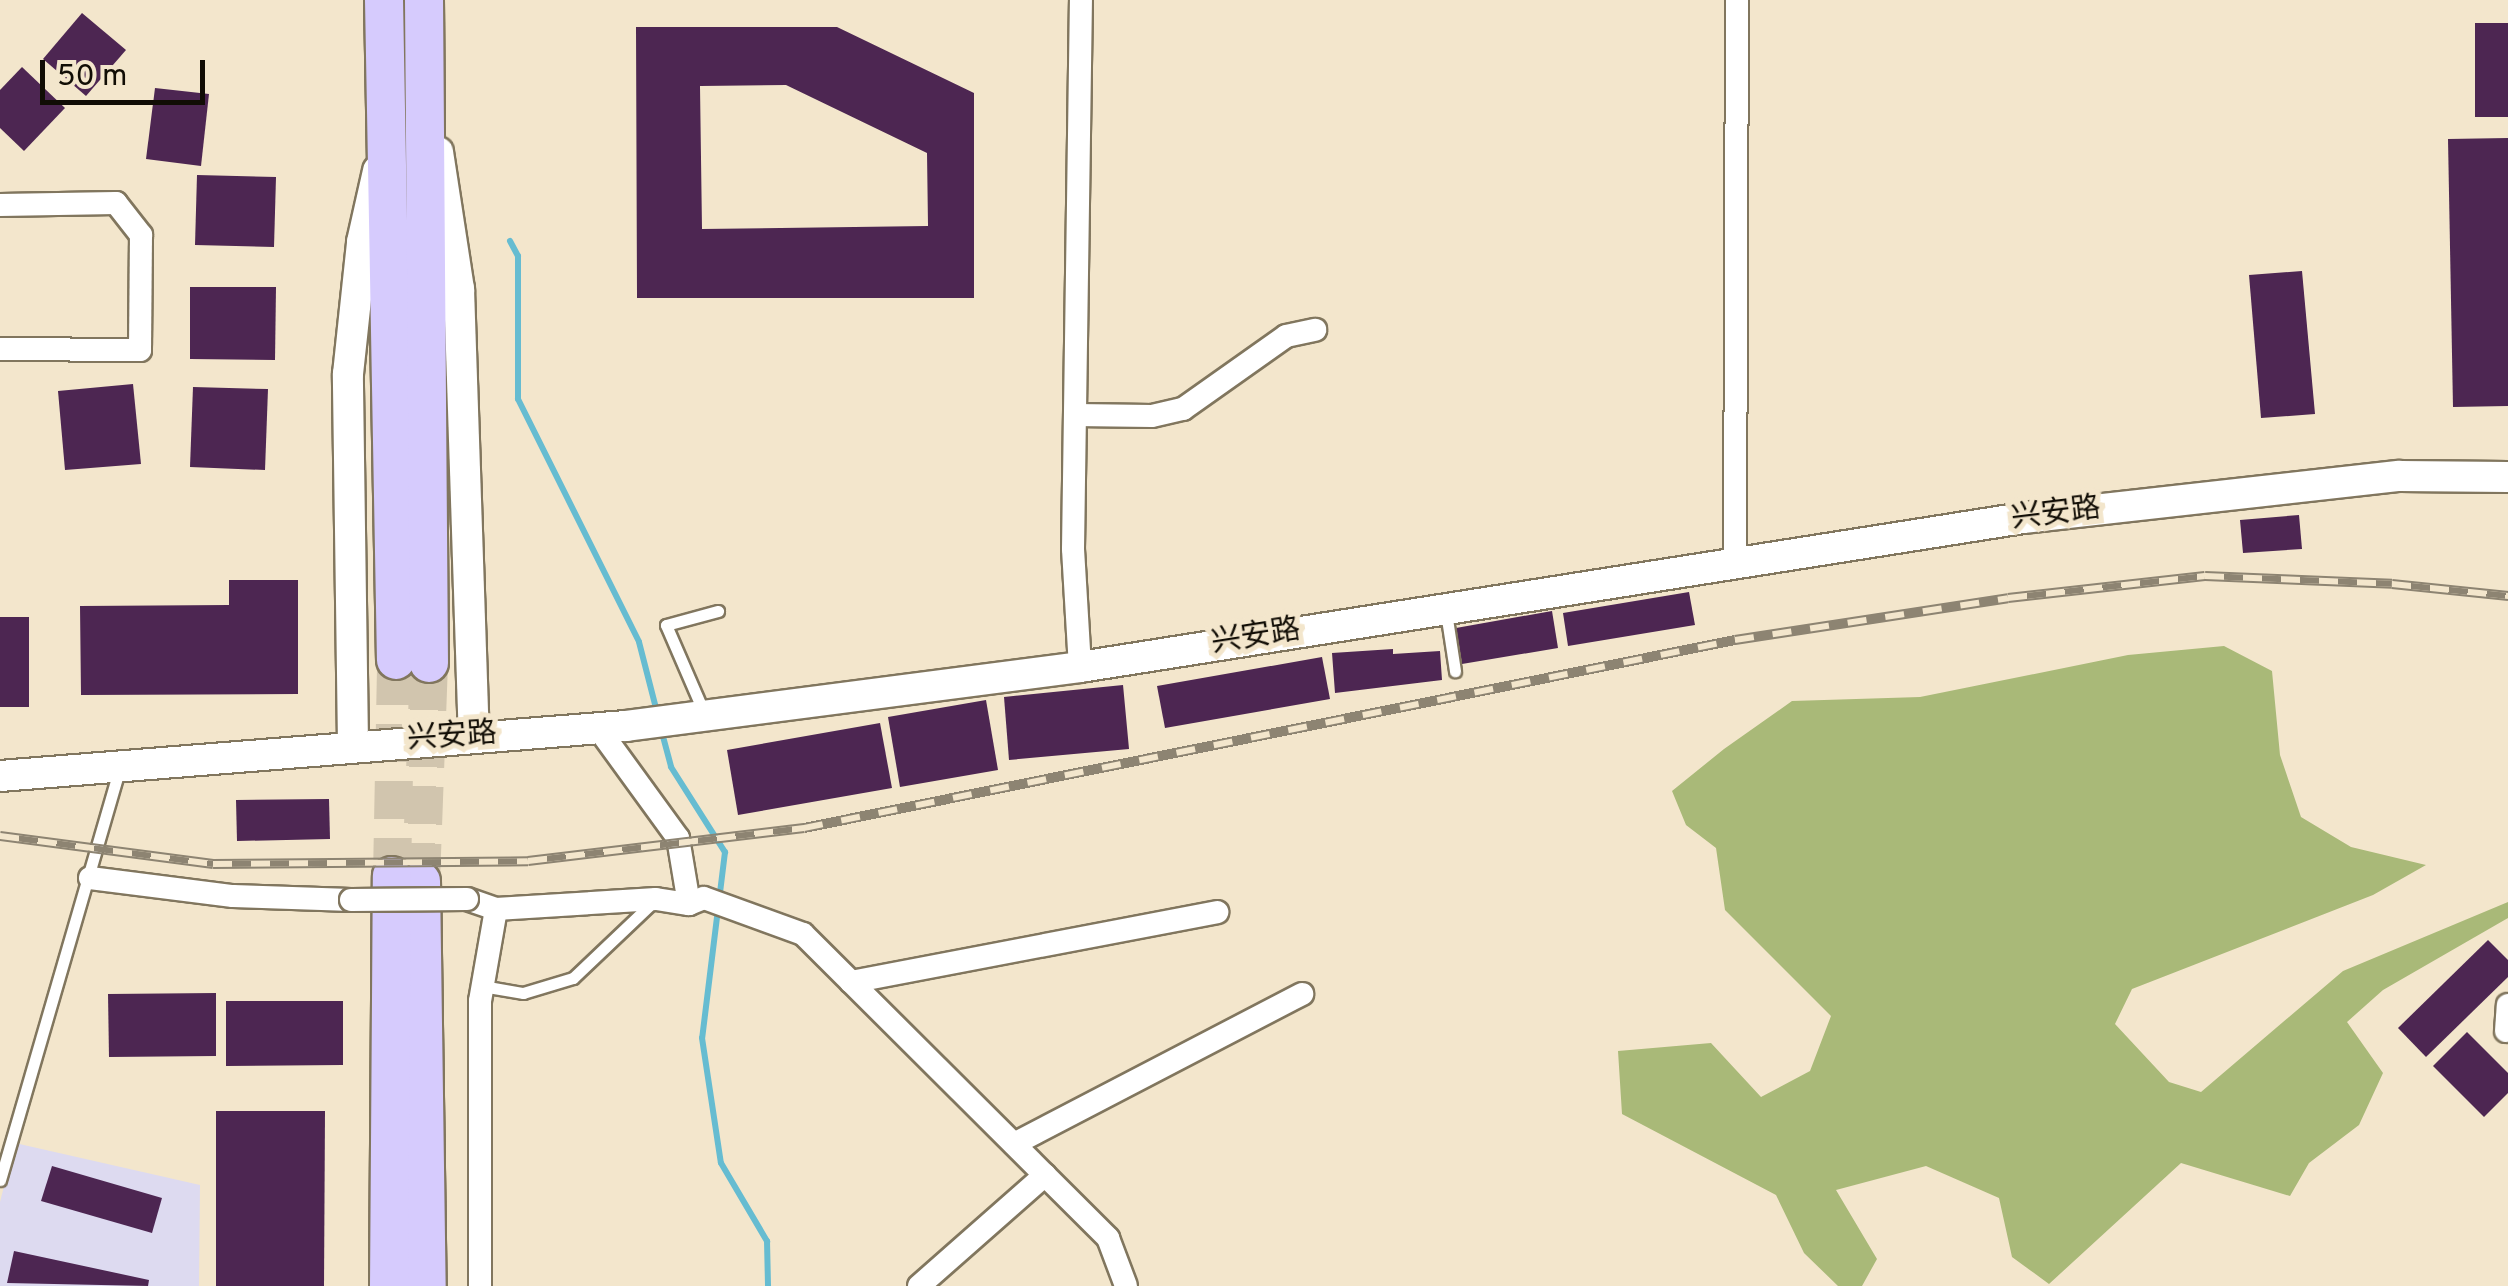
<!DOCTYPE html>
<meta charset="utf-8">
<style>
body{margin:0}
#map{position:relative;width:2508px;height:1286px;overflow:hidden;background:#f3e6cc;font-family:Overpass,"Noto Sans SC",sans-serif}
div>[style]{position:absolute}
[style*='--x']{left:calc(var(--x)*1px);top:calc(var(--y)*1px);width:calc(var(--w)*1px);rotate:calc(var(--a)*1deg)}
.education>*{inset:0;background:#dddaf0}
.forest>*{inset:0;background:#a9b978}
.stream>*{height:6px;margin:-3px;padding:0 3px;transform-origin:3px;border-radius:3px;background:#66bcd1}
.building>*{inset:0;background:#4d2652}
.primary-tunnel>*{height:38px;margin-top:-19px;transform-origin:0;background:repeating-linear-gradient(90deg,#d1c5ae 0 38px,transparent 0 57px)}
.roads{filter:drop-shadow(2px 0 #81765e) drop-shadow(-2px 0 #81765e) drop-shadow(0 2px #81765e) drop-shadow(0 -2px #81765e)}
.service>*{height:11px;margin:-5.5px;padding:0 5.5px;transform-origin:5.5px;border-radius:5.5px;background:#fff}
.minor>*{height:22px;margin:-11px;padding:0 11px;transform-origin:11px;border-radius:11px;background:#fff}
.tertiary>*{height:30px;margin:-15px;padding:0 15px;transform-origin:15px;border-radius:15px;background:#fff}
.primary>*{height:38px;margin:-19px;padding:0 19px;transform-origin:19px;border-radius:19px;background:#d6cbfd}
.rail>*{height:10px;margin-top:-5px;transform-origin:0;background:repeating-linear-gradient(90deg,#f3e6cc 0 19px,#8d8472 0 38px);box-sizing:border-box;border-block:2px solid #8d8472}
.bridges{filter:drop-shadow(2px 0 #81765e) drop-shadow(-2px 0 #81765e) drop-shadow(0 2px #81765e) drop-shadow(0 -2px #81765e)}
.minor-bridge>*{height:22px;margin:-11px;padding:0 11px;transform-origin:11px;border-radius:11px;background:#fff}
span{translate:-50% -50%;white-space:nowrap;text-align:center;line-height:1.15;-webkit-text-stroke:10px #f3e6cc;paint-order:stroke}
.street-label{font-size:30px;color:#110d05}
.scale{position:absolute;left:40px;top:60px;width:165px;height:45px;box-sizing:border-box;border:5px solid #110d05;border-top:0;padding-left:12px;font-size:30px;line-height:35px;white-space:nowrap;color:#110d05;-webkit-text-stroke:8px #f3e6cc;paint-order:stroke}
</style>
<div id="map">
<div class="education">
<i style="clip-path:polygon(15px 1143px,200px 1185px,199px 1286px,0 1286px,0 1202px)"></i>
</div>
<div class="forest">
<i style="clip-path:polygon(2224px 646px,2272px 671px,2280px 755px,2301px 817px,2351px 847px,2426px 865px,2373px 895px,2132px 989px,2115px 1024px,2169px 1082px,2201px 1092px,2343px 971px,2508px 902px,2508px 918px,2383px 990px,2347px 1022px,2383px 1073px,2359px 1125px,2309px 1163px,2290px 1196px,2181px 1163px,2049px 1284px,2012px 1257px,1999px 1198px,1926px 1166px,1836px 1190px,1877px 1259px,1862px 1286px,1838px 1286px,1804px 1253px,1776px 1195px,1622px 1114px,1618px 1051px,1711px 1043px,1761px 1097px,1810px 1071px,1831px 1016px,1725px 910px,1716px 848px,1686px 825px,1672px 791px,1724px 749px,1792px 701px,1920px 697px,2128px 655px)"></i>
</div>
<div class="stream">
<i style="--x:510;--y:241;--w:17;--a:62"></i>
<i style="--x:518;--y:256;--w:143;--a:90"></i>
<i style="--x:518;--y:399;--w:271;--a:63.5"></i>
<i style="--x:639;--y:642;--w:72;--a:75.6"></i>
<i style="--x:661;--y:729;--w:39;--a:75"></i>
<i style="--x:671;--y:767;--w:101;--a:57.6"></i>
<i style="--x:725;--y:852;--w:187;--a:97"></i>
<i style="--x:702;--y:1038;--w:126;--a:81.4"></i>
<i style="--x:721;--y:1163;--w:91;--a:59.5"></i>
<i style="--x:767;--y:1241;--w:45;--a:88.7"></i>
</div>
<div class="building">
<i style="clip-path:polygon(82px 13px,126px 50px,86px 96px,43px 59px)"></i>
<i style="clip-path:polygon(2475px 23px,2508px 23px,2508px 117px,2475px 117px)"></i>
<i style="clip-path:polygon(evenodd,636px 27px,837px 27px,974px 93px,974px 298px,637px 298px,636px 27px,786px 85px,927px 153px,928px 226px,702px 229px,700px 86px,786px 85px)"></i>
<i style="clip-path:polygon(22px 67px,65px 108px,24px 151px,0 128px,0 90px)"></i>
<i style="clip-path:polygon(155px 88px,209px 94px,201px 166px,146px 159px)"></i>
<i style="clip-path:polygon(2508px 138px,2508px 406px,2453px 407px,2448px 139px)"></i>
<i style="clip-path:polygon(197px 175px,276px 177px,274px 247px,195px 245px)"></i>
<i style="clip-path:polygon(2302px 271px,2315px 414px,2261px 418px,2249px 275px)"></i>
<i style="clip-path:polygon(190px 287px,276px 287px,275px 360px,190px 359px)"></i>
<i style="clip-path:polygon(133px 384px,141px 464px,65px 470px,58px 391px)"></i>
<i style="clip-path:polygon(193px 387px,268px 389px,265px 470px,190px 467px)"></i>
<i style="clip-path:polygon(2299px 515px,2302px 549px,2243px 553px,2240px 520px)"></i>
<i style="clip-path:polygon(229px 580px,298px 580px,298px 694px,81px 695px,80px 606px,229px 605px)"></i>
<i style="clip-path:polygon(1689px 592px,1695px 625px,1568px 646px,1563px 613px)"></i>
<i style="clip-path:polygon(1552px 611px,1558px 648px,1462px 664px,1456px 628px)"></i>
<i style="clip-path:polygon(0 617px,29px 617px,29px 707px,0 707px)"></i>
<i style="clip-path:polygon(1393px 649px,1393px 654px,1440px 651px,1442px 680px,1335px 693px,1332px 653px)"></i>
<i style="clip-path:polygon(1322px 657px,1330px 699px,1165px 728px,1157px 686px)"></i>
<i style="clip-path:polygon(1123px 685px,1129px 749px,1009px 760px,1004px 697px)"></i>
<i style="clip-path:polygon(986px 700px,998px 770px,900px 787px,888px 717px)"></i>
<i style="clip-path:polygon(880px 723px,892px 788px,738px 815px,727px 750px)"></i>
<i style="clip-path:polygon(329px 799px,330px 839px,237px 841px,236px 800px)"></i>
<i style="clip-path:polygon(2488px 940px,2508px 960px,2508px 977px,2426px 1057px,2398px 1028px)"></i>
<i style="clip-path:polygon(216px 993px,216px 1056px,109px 1057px,108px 994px)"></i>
<i style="clip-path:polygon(226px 1001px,343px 1001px,343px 1065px,226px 1066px)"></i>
<i style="clip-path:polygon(2467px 1032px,2508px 1073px,2508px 1093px,2484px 1117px,2433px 1066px)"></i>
<i style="clip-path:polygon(216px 1111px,325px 1111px,324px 1286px,216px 1286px)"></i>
<i style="clip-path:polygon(52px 1166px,162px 1198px,152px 1233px,41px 1201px)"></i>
<i style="clip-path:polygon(14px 1251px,149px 1280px,148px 1286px,7px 1283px)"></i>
</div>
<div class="primary-tunnel">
<i style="--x:392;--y:876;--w:216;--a:-88.9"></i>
<i style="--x:421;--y:881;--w:218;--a:-87.9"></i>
</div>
<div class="roads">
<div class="service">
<i style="--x:1446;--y:612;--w:60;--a:81.3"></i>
<i style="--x:705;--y:715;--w:98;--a:-113.4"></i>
<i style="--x:666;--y:625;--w:54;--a:-15.1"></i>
<i style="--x:482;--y:986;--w:42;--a:9.7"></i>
<i style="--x:523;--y:993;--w:52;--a:-16.7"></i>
<i style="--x:573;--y:978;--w:110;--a:-43.5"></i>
<i style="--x:0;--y:1180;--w:427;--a:-73.8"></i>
</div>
<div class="minor">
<i style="--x:0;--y:205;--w:116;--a:-1"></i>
<i style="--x:116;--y:203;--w:41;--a:52"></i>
<i style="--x:141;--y:235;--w:115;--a:90.5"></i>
<i style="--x:140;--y:350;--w:140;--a:-179.6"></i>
<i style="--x:1075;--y:415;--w:77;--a:0.7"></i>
<i style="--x:1152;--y:416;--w:32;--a:-13"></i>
<i style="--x:1183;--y:409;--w:126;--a:-35.3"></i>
<i style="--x:1286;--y:336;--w:30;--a:-12"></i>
<i style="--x:1735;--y:561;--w:561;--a:-89.8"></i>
<i style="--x:1080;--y:667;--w:118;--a:-93.4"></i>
<i style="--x:1073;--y:549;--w:549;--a:-89.17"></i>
<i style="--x:598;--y:728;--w:136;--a:54"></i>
<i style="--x:678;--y:838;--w:67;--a:80.5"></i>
<i style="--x:90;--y:878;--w:144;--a:7.2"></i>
<i style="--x:233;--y:896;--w:118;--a:1.9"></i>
<i style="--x:467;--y:899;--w:31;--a:19"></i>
<i style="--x:496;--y:909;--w:160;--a:-3.6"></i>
<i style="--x:656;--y:899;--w:33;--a:9"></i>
<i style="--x:689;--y:904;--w:16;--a:-22"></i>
<i style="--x:704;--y:898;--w:105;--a:20"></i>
<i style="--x:803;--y:934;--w:431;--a:44.9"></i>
<i style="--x:1108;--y:1238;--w:51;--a:69.4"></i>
<i style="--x:851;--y:982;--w:373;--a:-10.8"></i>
<i style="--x:2506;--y:1031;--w:26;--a:-86"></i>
<i style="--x:1014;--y:1144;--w:325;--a:-27.5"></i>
<i style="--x:480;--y:1286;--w:285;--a:-90"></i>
<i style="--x:480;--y:1001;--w:93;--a:-80.1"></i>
<i style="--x:919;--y:1286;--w:168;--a:-41.4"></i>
</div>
<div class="tertiary">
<i style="--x:438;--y:152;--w:139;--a:81.3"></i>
<i style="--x:459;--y:289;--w:448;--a:88.1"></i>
<i style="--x:353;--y:744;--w:370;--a:-90.8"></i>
<i style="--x:348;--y:374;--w:133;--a:-83.9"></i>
<i style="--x:362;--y:242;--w:73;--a:-77.3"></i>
<i style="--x:0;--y:776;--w:628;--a:-4.57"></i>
<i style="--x:626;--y:726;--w:458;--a:-7.4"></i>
<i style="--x:1080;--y:667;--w:955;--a:-8.98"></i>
<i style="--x:2023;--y:518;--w:379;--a:-6.4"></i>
<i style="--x:2400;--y:476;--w:108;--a:0.5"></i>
</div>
<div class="primary">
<i style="--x:384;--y:0;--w:660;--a:88.96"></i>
<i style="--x:424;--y:0;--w:663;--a:89.57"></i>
<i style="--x:421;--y:881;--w:405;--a:89.2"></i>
<i style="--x:389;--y:1286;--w:410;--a:-89.6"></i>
</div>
</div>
<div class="rail">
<i style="--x:0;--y:836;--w:215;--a:7.5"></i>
<i style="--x:213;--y:864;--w:315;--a:-0.5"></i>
<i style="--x:528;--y:861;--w:278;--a:-6.8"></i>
<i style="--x:804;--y:828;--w:950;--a:-11.42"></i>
<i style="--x:1735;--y:640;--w:276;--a:-8.7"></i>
<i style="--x:2008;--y:598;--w:198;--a:-6.4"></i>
<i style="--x:2205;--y:576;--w:187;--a:2.4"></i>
<i style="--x:2392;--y:584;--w:117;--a:5.9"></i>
</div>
<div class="bridges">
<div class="minor-bridge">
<i style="--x:351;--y:900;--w:116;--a:-0.5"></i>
</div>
</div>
<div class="street-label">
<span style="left:2056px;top:515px;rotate:-7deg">兴安路</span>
<span style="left:1256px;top:638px;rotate:-9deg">兴安路</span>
<span style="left:452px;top:738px;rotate:-4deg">兴安路</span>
</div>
<div class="scale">50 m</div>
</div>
